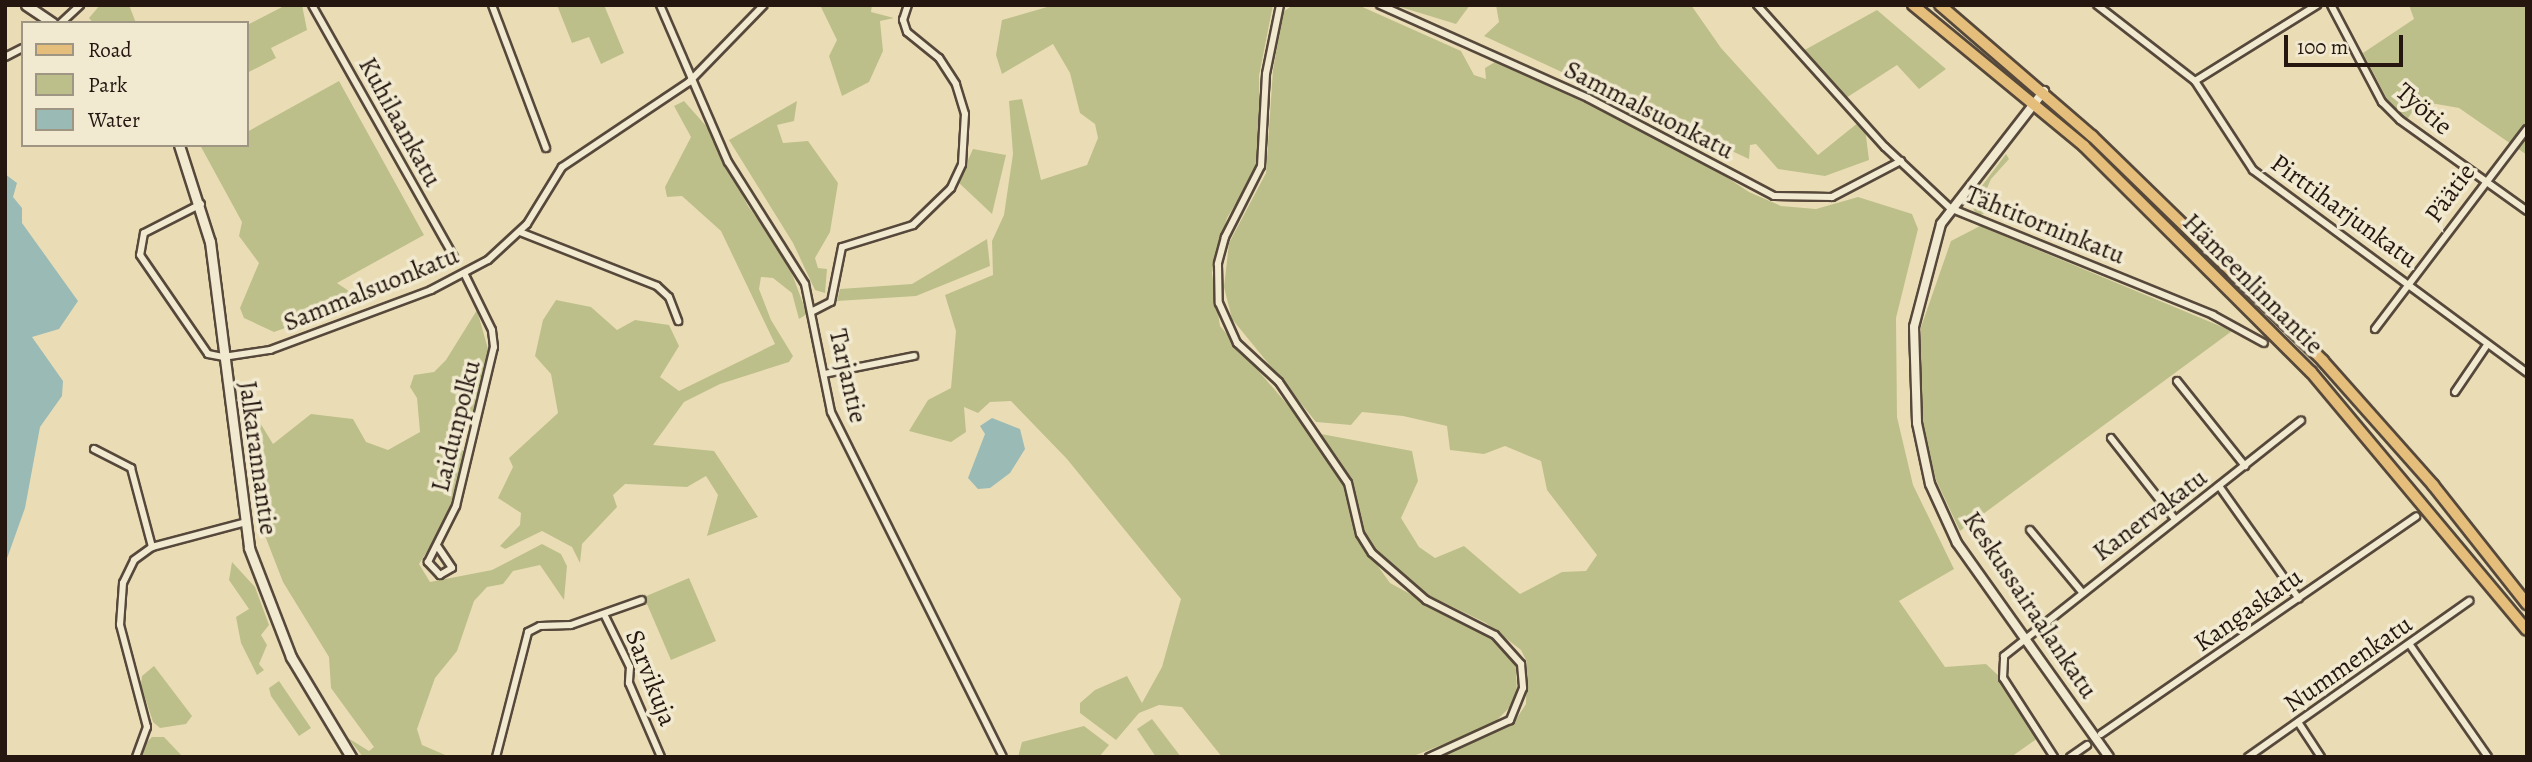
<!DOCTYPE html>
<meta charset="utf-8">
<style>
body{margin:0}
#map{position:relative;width:2532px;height:762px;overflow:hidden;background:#eaddb6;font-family:Alegreya,serif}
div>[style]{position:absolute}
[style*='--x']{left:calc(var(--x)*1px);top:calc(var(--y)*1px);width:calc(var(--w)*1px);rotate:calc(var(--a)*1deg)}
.green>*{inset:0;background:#bdbf8a}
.water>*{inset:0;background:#9abab6}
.roads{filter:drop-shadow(2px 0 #56483a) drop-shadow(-2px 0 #56483a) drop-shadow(0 2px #56483a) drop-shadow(0 -2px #56483a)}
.minor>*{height:6px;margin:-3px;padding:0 3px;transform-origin:3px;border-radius:3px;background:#f1e9d0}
.tertiary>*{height:8px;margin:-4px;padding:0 4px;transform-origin:4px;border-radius:4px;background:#f1e9d0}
.secondary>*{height:9px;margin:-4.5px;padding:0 4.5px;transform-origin:4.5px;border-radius:4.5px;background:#f1e9d0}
.primary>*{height:10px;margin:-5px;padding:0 5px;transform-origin:5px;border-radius:5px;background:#e5be7b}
span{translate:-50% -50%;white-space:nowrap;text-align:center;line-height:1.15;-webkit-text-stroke:7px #f1e9d0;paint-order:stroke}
.street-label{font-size:26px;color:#251710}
.frame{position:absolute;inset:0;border:7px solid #251710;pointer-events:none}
.legend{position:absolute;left:21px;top:21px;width:228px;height:126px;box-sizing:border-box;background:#f1e9d0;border:2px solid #9f9583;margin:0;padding:9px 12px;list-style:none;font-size:21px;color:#251710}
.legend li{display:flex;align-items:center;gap:14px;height:35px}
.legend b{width:35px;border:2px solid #9f9583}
.scale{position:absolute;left:2284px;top:35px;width:119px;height:32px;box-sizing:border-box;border:4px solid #251710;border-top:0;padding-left:9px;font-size:21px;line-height:24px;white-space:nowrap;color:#251710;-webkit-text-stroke:5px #f1e9d0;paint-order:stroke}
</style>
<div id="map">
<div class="green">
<i style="clip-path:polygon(100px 5px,129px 5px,136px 23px,93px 23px,89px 18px)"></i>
<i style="clip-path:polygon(286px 5px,302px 5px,307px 30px,271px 48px,276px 58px,247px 73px,247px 25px)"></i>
<i style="clip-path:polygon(557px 5px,604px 5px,624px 53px,601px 64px,589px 37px,572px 43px)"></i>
<i style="clip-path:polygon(820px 5px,872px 5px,871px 12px,894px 18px,880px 21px,883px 51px,869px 82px,842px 96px,829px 56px,837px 40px)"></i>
<i style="clip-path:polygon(1054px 5px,1273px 5px,1259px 76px,1260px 149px,1255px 172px,1227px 218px,1212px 273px,1220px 326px,1310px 431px,1343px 484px,1355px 534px,1390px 583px,1502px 644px,1516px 663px,1517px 700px,1492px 725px,1411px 757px,1222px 757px,1182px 707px,1159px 705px,1139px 713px,1116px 740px,1080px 713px,1080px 703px,1095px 690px,1127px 676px,1142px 703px,1162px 667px,1181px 599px,1067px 459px,1011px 401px,990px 402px,978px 413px,964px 407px,966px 432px,951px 442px,909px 431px,928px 400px,951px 388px,956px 331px,945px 295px,993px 275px,992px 241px,1004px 215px,1013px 154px,1009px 101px,1022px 99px,1041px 180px,1087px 165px,1098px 138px,1095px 124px,1080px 113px,1070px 73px,1053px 44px,1002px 74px,996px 55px,1002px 20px)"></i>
<i style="clip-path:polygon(1293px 5px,1358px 5px,1461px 51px,1474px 75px,1486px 79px,1485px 68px,1495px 62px,1678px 145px,1749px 192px,1781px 206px,1816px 209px,1858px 197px,1912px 214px,1918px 229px,1896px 318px,1897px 417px,1913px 485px,1954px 569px,1899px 601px,1945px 667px,1986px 664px,2000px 677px,2038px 738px,2011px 757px,1437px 757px,1513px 724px,1526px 704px,1527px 662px,1521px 650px,1486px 623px,1424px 593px,1374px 552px,1362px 534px,1350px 482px,1321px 434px,1412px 451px,1418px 481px,1401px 518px,1419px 547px,1435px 558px,1464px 546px,1520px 594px,1562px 572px,1586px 571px,1597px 555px,1547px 490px,1541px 461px,1505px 446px,1484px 454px,1450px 450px,1447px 426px,1403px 416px,1362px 412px,1351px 425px,1316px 422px,1232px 319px,1224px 287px,1229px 243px,1266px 173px,1273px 70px,1283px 12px)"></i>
<i style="clip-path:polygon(1394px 5px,1470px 5px,1456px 24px)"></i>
<i style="clip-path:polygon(1496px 5px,1691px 5px,1721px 48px,1818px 155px,1859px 122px,1865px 128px,1869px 160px,1825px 176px,1778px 169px,1756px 144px,1750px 145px,1749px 159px,1484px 36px,1499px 22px)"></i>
<i style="clip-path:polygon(2409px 5px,2527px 5px,2527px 155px,2459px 108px,2419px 101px,2407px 120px,2387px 99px,2363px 53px,2414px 19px)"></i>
<i style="clip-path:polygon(1877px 10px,1946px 69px,1919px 89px,1897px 65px,1846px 98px,1801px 52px)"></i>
<i style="clip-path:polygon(339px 81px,424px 235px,337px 283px,362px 300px,274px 332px,244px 318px,240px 308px,259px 263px,239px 236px,242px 222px,200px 145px,247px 145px,247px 132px)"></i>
<i style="clip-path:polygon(684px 101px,707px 127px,748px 206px,786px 258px,807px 314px,799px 319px,792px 293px,773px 278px,761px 277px,759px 289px,771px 320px,793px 356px,789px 362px,720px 384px,684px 402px,653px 445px,714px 451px,758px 517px,707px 536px,718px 495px,706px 476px,687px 487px,625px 484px,613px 495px,617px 507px,582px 544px,580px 563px,572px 547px,542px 531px,505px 549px,500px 546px,520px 525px,521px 513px,498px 498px,513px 467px,509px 458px,558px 413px,551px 374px,535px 356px,543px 320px,556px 300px,591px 307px,617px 330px,635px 320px,669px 325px,679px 346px,660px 377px,679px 391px,775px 344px,721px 231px,682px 196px,667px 197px,665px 187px,691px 137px,674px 106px)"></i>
<i style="clip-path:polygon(797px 101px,794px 121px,777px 125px,783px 143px,808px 141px,838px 183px,830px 232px,815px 258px,818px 268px,827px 269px,825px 293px,815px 290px,793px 243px,729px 140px)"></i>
<i style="clip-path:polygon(973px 149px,1006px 155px,992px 214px,958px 182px)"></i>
<i style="clip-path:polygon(2006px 154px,2009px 159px,1991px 179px,1978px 209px,1985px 213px,1978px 216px,1969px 203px)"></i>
<i style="clip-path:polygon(1980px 226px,2232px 331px,1960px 531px,1936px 480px,1921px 425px,1921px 327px,1951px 241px)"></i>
<i style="clip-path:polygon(987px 239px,990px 266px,916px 296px,837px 301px,840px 289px,912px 284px)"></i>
<i style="clip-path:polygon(477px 310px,488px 349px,480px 396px,474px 418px,453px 419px,449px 440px,466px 453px,445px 523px,419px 564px,430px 582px,492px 570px,542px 544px,561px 554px,567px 566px,564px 600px,540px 565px,513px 571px,503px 584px,487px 587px,474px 601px,457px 651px,435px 678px,417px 729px,422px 745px,450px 757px,363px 757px,348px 738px,369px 751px,374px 747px,331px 688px,329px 657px,283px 582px,264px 533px,251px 408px,273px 444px,311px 414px,353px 419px,366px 442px,388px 450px,420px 432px,417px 398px,410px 387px,414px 375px,434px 372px,446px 360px)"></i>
<i style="clip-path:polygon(232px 562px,255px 587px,269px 625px,261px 635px,267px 645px,259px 664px,264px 670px,257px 675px,241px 643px,236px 617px,249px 609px,229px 580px)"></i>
<i style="clip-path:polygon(689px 578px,716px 641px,671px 660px,644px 597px)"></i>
<i style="clip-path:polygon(154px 666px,192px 716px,186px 724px,160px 728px,153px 722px,141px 685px,142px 676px)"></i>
<i style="clip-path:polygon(279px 681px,311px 728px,299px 736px,271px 696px,269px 688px)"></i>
<i style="clip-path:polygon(1152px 719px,1181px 757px,1156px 757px,1137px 729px)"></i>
<i style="clip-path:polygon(1084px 726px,1109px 745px,1099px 757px,1018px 757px,1022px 742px)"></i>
<i style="clip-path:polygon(152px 737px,164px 737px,183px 757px,132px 757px)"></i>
</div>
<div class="water">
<i style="clip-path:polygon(5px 174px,17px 183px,13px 197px,22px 208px,22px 223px,78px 301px,59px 329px,32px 337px,63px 381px,62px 396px,40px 427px,25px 508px,5px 564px)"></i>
<i style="clip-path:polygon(992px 418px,1020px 429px,1025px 449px,1010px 473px,990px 488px,978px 489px,968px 478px,985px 434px,980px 426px)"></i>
</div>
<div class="roads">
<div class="minor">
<i style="--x:312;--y:5;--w:289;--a:60.6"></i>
<i style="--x:492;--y:5;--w:153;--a:69.3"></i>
<i style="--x:660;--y:5;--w:171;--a:66.6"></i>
<i style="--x:728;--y:162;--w:144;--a:57.7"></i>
<i style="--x:805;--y:284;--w:131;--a:78.5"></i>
<i style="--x:831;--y:412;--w:385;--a:63.5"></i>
<i style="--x:1280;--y:5;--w:70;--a:101.5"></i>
<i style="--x:1266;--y:74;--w:92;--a:93.1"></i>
<i style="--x:1261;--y:166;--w:80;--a:116.9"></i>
<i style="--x:1225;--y:237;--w:28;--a:105"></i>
<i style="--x:1218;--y:264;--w:39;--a:89"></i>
<i style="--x:1219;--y:303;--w:44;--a:65.8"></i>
<i style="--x:1237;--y:343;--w:57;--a:42.9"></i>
<i style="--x:1279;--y:382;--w:122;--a:55.7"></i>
<i style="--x:1348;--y:483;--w:52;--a:76.8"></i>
<i style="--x:1360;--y:534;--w:22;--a:58"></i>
<i style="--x:1372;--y:553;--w:72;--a:41"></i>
<i style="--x:1426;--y:600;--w:77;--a:26.9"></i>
<i style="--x:1495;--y:635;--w:39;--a:48"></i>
<i style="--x:1521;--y:664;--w:24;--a:85"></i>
<i style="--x:1523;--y:688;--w:35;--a:112"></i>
<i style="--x:1510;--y:720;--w:89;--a:155.4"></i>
<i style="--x:1380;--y:5;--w:228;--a:24.1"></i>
<i style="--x:1588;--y:98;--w:210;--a:27.8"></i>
<i style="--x:1774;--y:196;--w:58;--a:1"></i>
<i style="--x:1832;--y:197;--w:78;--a:-27.6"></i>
<i style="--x:1757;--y:5;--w:191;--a:48"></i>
<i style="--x:1885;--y:147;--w:89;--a:43.2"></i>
<i style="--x:1950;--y:208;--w:284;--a:22.1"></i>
<i style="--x:2213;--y:315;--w:58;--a:28.8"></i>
<i style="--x:2097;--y:5;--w:124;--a:37.8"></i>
<i style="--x:2195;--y:81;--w:106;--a:56.9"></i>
<i style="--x:2253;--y:170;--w:341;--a:36.5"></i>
<i style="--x:2331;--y:5;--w:110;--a:62.3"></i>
<i style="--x:2382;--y:102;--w:25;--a:45"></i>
<i style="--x:2400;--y:120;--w:156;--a:35.6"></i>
<i style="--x:61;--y:23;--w:26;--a:-43"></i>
<i style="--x:5;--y:57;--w:20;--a:-27"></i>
<i style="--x:2195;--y:81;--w:144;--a:-31.9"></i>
<i style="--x:201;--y:204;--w:64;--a:153"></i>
<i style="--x:144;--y:233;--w:22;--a:100"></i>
<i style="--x:140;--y:255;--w:120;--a:55.5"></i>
<i style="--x:208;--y:354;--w:15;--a:11"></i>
<i style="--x:223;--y:357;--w:48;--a:-8.5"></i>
<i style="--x:270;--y:350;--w:172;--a:-20.4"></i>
<i style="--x:431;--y:290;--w:64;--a:-27.8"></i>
<i style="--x:488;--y:260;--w:53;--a:-42.7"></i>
<i style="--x:527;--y:224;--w:67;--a:-58.4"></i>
<i style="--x:562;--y:167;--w:153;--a:-33.8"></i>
<i style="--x:689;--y:82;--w:107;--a:-45.8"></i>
<i style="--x:520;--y:232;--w:147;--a:21.5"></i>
<i style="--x:657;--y:286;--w:16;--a:43"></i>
<i style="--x:669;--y:297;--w:26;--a:69"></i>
<i style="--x:813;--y:311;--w:20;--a:-27"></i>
<i style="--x:831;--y:302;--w:56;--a:-78.7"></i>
<i style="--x:842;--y:247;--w:74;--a:-17.2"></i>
<i style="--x:913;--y:225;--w:53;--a:-44.2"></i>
<i style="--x:951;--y:188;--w:26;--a:-65"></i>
<i style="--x:962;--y:164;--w:50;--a:-86.6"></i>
<i style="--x:965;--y:114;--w:31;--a:-107"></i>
<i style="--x:956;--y:84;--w:31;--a:-123"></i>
<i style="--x:939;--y:58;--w:41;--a:-140.9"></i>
<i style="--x:907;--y:32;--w:13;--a:-108"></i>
<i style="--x:903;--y:20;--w:16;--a:-72"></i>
<i style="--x:2375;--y:329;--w:251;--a:-52.8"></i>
<i style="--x:824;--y:374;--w:92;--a:-11.3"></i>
<i style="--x:2177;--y:381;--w:109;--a:51.3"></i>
<i style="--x:2455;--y:392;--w:57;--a:-55.8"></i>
<i style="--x:2111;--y:438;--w:102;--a:51.8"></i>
<i style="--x:94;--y:449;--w:42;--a:27.2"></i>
<i style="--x:131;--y:468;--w:82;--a:75.1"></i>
<i style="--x:2219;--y:486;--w:138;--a:54.7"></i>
<i style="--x:2030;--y:530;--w:80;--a:50.1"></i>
<i style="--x:438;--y:547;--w:25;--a:56"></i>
<i style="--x:452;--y:568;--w:14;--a:150"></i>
<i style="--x:440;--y:575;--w:18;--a:-133"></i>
<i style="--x:428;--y:562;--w:63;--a:-63.4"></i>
<i style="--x:456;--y:506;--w:163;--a:-76.6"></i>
<i style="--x:494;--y:347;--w:17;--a:-97"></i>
<i style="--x:492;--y:330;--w:61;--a:-116.1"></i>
<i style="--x:604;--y:614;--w:59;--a:63.9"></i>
<i style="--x:630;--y:667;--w:16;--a:94"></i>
<i style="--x:629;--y:683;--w:81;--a:66.6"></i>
<i style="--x:2410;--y:645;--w:136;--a:55.1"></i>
<i style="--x:2298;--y:722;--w:42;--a:56.7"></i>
<i style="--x:2101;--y:734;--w:383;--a:-34.6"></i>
<i style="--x:136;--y:757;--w:32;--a:-70"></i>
<i style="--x:147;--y:727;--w:106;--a:-104.8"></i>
<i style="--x:120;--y:625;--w:42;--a:-85.9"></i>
<i style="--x:123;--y:583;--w:25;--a:-64"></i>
<i style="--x:134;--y:560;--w:22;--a:-36"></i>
<i style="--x:152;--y:547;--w:94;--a:-14.8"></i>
<i style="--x:496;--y:757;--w:129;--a:-75.6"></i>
<i style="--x:528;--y:632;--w:13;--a:-27"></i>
<i style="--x:540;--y:626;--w:31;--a:-2"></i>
<i style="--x:571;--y:625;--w:75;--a:-19.4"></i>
<i style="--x:2054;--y:757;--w:94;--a:-122.8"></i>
<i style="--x:2003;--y:678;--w:22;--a:-87"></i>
<i style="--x:2004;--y:656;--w:379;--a:-38.4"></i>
<i style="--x:2070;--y:757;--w:21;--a:-35"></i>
<i style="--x:2248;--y:757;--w:271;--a:-35.2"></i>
</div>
<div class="tertiary">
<i style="--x:2044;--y:91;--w:168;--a:127.8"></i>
<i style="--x:1941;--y:224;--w:106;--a:104.7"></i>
<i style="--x:1914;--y:327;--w:96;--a:88.2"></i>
<i style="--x:1917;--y:423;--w:62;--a:78"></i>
<i style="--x:1930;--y:484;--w:65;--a:65.4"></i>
<i style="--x:1957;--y:543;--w:262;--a:54.6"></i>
</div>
<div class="secondary">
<i style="--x:26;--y:5;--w:32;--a:34"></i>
<i style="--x:179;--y:145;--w:102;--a:72.3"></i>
<i style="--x:210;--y:242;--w:308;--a:82.7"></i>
<i style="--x:249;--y:548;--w:117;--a:68.9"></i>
<i style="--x:291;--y:657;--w:117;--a:59"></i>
</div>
<div class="primary">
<i style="--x:1913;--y:5;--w:222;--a:39.5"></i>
<i style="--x:2084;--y:146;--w:320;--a:44.9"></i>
<i style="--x:2311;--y:372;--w:336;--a:50.1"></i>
<i style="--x:1940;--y:5;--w:201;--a:40.8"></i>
<i style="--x:2092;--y:136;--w:322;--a:44.2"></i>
<i style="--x:2323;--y:361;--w:166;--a:48.4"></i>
<i style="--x:2433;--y:485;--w:152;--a:51.7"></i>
</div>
</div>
<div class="street-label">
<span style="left:2424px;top:109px;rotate:41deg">Työtie</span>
<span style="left:1649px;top:110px;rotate:27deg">Sammalsuonkatu</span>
<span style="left:400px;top:122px;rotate:61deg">Kuhilaankatu</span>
<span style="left:2450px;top:193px;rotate:-54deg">Päätie</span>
<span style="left:2344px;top:211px;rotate:36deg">Pirttiharjunkatu</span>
<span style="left:2045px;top:225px;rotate:22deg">Tähtitorninkatu</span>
<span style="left:2253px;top:284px;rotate:45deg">Hämeenlinnantie</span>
<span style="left:371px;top:289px;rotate:-22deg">Sammalsuonkatu</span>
<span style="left:848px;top:376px;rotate:77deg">Tarjantie</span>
<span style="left:456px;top:426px;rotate:-76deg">Laidunpolku</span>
<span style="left:258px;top:458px;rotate:82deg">Jalkarannantie</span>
<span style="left:2150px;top:515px;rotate:-37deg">Kanervakatu</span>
<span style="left:2030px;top:605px;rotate:56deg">Keskussairaalankatu</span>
<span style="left:2248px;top:610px;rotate:-35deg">Kangaskatu</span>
<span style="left:2348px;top:664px;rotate:-35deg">Nummenkatu</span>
<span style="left:651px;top:678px;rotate:69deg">Sarvikuja</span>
</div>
<div class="frame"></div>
<ul class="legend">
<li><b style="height:9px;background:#e5be7b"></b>Road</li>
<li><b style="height:19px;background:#bdbf8a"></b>Park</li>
<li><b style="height:19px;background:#9abab6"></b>Water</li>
</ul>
<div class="scale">100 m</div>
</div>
